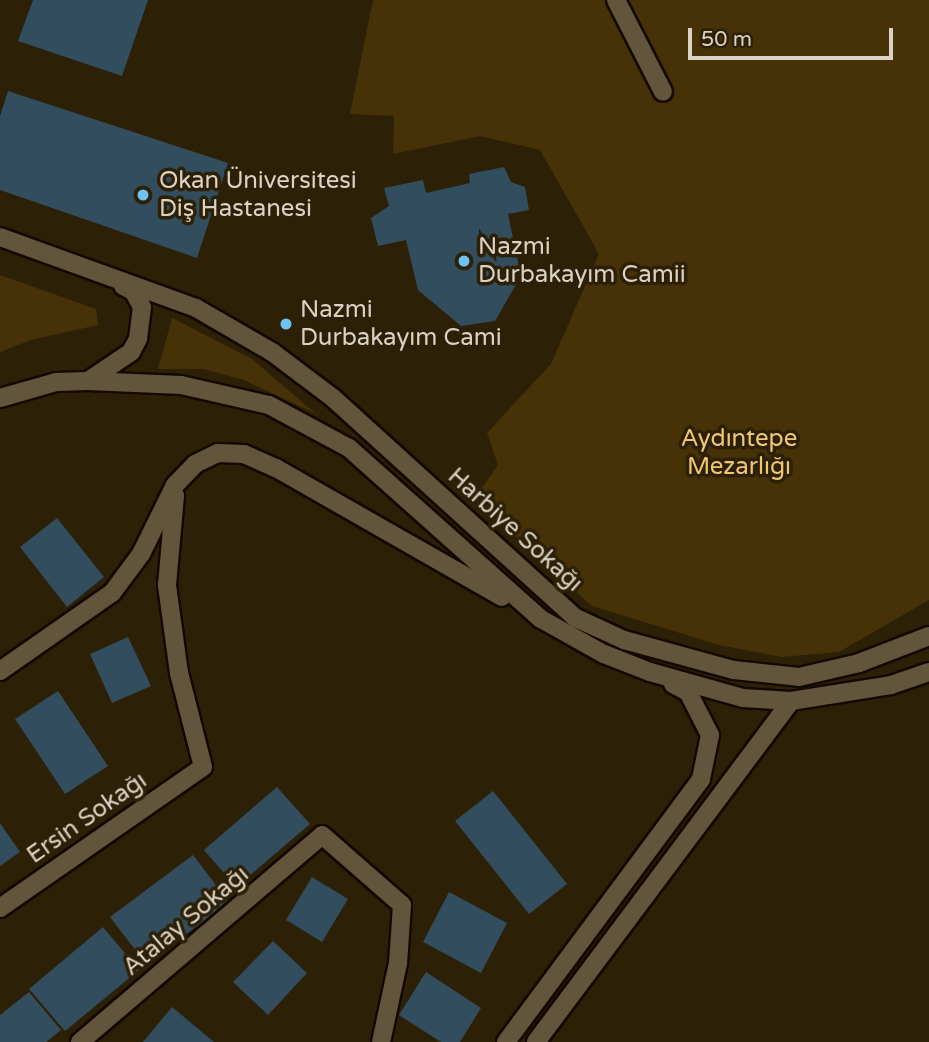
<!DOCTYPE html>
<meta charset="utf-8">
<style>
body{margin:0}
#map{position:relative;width:929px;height:1042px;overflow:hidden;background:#2c2007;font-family:"Varela Round",sans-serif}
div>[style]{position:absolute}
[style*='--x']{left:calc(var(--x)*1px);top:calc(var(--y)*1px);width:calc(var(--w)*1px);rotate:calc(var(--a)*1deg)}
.green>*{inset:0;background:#463206}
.building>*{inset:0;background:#324d5d}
.roads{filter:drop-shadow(2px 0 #140900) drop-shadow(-2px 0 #140900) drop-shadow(0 2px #140900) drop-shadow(0 -2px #140900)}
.minor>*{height:18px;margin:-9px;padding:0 9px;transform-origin:9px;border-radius:9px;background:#63553c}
.dots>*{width:19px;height:19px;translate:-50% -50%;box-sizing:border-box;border:4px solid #2c2007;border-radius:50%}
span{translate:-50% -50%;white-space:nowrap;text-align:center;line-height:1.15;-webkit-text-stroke:7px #2c2007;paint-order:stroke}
.poi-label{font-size:24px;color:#dad2c4}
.left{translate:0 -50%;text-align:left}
.park-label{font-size:24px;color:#efc675}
.street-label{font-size:24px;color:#dad2c4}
.scale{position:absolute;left:688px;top:28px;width:205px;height:32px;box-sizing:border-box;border:4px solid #dad2c4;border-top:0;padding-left:9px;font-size:21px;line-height:24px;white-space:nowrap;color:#dad2c4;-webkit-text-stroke:5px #2c2007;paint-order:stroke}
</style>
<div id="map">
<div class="green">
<i style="clip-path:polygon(373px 0,929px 0,929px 600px,839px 652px,782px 657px,719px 645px,592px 606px,474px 499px,498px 465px,487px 433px,551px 364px,599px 254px,540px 150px,480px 136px,393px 154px,394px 116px,350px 114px)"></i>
<i style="clip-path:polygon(0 275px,96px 309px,98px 325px,31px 340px,0 352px)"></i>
<i style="clip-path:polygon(172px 318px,252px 359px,316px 414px,244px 380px,204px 369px,158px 369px)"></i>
</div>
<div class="building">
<i style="clip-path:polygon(33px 0,148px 0,122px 76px,18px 41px)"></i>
<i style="clip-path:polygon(8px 91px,228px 163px,197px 258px,0 190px,0 116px)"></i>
<i style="clip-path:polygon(504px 167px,511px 182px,525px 187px,529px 210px,508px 214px,521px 276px,495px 321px,461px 326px,418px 290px,406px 240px,378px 246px,371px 218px,389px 206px,384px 188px,423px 180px,426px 193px,470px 183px,469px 174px)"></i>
<i style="clip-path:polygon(57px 518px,104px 577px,67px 607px,20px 547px)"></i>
<i style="clip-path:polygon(128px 637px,151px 686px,112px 703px,90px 654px)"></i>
<i style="clip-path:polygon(58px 691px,108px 766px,65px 794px,15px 719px)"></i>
<i style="clip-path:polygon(277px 787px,310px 824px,236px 887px,204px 850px)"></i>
<i style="clip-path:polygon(493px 791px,567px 884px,529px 914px,455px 821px)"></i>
<i style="clip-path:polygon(0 823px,20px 852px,0 866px)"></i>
<i style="clip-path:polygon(193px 855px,229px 902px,146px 964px,110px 917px)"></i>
<i style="clip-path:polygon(312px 877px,348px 899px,322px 942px,286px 920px)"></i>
<i style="clip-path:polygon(449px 892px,507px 923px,481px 973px,423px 942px)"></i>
<i style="clip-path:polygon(103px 927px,139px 970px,65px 1031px,29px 989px)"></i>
<i style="clip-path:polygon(273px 941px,307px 973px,268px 1015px,233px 982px)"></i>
<i style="clip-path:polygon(426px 972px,481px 1008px,460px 1042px,441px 1042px,399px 1015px)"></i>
<i style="clip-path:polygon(29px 992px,61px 1030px,46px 1042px,0 1042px,0 1015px)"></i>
<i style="clip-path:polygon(172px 1007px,214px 1042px,143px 1042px)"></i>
</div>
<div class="roads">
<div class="minor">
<i style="--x:616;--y:0;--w:103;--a:62.9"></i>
<i style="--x:0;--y:237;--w:208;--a:19.9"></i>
<i style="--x:196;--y:308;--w:88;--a:30.1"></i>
<i style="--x:272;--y:352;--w:76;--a:37"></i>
<i style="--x:333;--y:398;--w:328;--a:42.2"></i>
<i style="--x:576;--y:618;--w:53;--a:24.6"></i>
<i style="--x:624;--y:640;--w:114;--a:15.3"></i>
<i style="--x:734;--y:670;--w:65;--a:6.1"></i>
<i style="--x:799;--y:677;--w:62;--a:-13.1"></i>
<i style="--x:859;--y:663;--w:75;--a:-21.1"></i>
<i style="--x:88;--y:381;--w:52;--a:-34"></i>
<i style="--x:131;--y:352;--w:15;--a:-62"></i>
<i style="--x:138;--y:339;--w:32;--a:-83"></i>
<i style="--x:142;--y:307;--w:18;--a:-119"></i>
<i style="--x:133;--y:291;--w:11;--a:-153"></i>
<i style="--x:0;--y:398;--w:58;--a:-15.9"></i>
<i style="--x:56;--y:382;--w:32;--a:-2"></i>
<i style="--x:88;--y:381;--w:93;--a:2.5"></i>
<i style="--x:181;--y:385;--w:90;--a:12.8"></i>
<i style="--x:269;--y:405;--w:91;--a:28.3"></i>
<i style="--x:349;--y:448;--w:257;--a:41.7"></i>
<i style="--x:541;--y:619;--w:72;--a:29.1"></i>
<i style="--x:604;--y:654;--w:49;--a:21.4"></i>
<i style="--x:650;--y:672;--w:97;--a:15.6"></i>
<i style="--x:743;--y:698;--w:48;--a:3.6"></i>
<i style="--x:791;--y:701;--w:101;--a:-9.1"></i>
<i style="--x:891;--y:685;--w:40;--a:-18.9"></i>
<i style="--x:0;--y:671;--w:136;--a:-34.9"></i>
<i style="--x:112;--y:593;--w:49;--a:-53.4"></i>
<i style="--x:141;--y:554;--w:77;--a:-63.8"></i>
<i style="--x:175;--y:485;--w:29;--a:-46"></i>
<i style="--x:195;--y:464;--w:25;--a:-26"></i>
<i style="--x:218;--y:453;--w:26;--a:2"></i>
<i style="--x:244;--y:454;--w:35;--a:24"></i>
<i style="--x:276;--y:468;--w:260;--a:29.7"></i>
<i style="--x:0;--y:908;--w:247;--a:-34.8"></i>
<i style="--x:203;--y:767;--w:97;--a:-104.3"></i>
<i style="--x:179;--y:673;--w:89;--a:-97.8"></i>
<i style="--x:167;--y:585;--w:90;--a:-84.9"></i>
<i style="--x:80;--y:1042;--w:318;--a:-40.5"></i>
<i style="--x:322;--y:835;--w:106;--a:41.2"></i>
<i style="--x:402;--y:905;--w:58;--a:93.9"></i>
<i style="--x:398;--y:963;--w:81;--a:102.1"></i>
<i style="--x:506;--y:1042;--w:327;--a:-53.4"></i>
<i style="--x:701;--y:779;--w:45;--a:-78.4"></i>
<i style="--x:710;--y:735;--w:48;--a:-117.1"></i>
<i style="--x:688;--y:692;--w:17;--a:-152"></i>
<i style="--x:536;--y:1042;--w:426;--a:-53.2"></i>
</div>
</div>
<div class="dots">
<i style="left:143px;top:195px;background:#6cc3f2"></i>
<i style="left:464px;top:261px;background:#6cc3f2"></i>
<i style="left:286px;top:324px;background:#6cc3f2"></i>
</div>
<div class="poi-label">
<span class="left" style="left:159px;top:195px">Okan Üniversitesi<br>Diş Hastanesi</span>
<span class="left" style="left:478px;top:261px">Nazmi<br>Durbakayım Camii</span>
<span class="left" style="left:300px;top:324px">Nazmi<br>Durbakayım Cami</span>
</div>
<div class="park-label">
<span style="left:739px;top:453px">Aydıntepe<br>Mezarlığı</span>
</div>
<div class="street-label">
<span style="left:515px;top:530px;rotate:42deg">Harbiye Sokağı</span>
<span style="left:87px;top:818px;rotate:-35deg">Ersin Sokağı</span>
<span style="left:186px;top:921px;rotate:-40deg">Atalay Sokağı</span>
</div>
<div class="scale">50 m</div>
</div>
